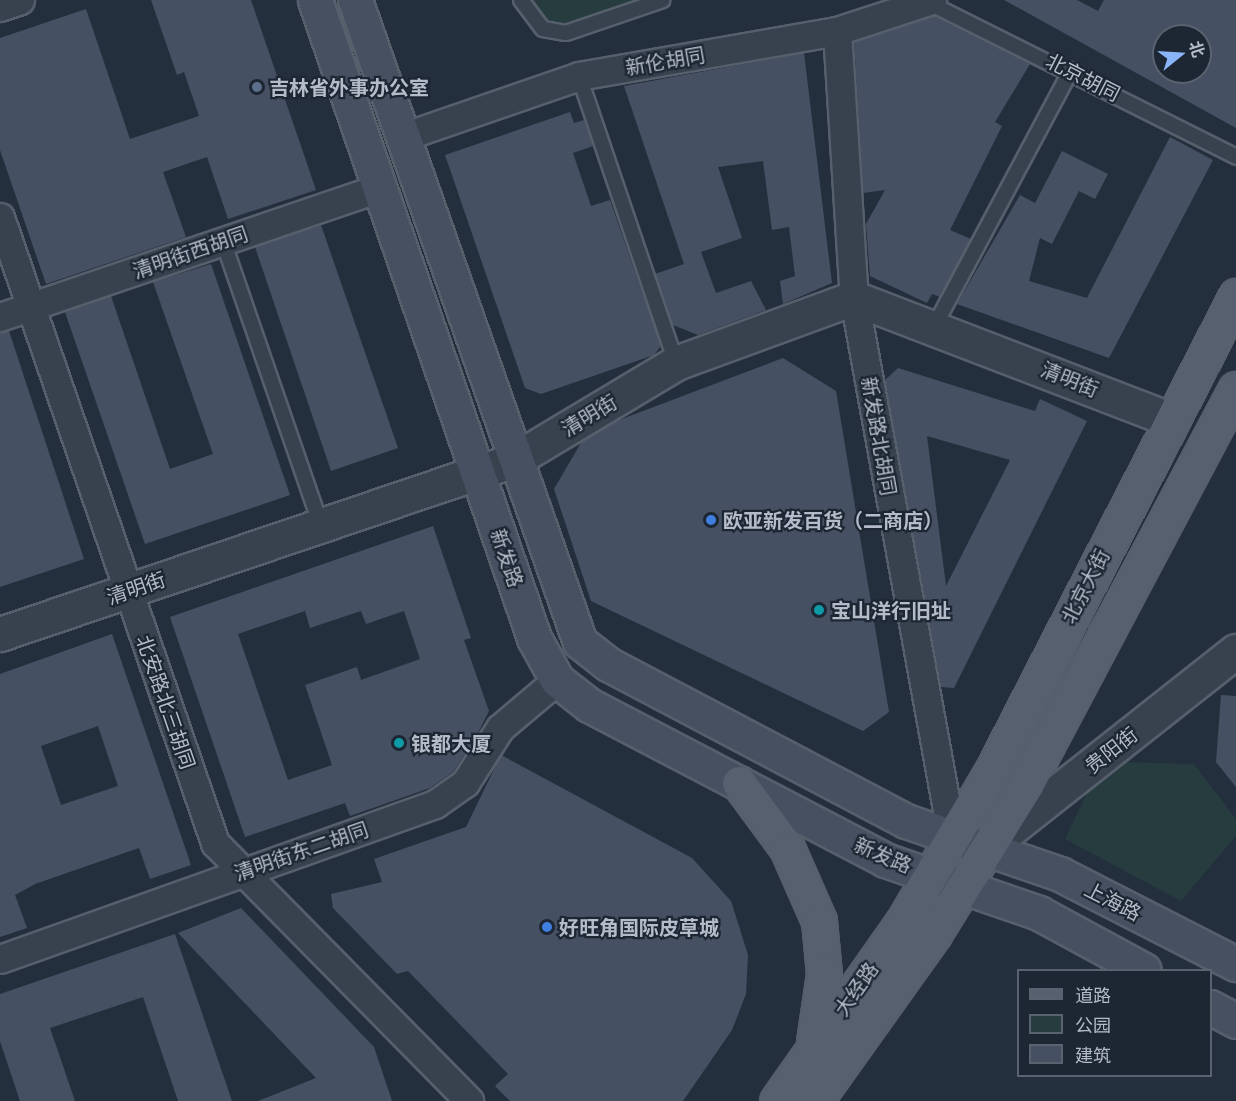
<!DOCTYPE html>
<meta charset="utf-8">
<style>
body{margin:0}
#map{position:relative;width:1236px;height:1101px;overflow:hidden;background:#242f3e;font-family:"Golos Text","Noto Sans SC",sans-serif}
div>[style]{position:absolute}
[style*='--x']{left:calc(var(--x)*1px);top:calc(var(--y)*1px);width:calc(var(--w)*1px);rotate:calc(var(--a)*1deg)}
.green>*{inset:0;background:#263c3f}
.building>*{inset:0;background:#455162}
.roads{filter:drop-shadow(2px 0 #565f6c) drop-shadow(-2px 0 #565f6c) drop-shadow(0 2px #565f6c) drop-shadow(0 -2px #565f6c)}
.service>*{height:14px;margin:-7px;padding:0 7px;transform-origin:7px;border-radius:7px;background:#38414e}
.minor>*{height:27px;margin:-13.5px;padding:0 13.5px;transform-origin:13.5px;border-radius:13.5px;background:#38414e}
.tertiary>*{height:33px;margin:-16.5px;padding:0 16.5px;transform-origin:16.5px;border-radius:16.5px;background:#38414e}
.secondary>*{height:33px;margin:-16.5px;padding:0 16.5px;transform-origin:16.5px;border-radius:16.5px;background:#465061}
.primary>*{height:33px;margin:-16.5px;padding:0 16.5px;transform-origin:16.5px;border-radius:16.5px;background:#56606e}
.dots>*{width:16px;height:16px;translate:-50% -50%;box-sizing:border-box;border:3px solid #1d2633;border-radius:50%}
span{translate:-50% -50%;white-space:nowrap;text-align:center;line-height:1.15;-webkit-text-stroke:4.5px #1d2633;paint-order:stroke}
.street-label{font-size:20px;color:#b4bcc9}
.poi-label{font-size:20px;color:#b4bcc9;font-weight:700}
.left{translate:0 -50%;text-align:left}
.legend{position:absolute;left:1017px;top:969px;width:195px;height:108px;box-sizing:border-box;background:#1d2633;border:2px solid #59626f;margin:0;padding:8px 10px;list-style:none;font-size:18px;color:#b4bcc9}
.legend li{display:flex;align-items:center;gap:12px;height:30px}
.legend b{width:30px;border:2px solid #59626f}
.north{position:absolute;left:1152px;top:24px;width:60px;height:60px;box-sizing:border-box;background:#1d2633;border:2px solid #59626f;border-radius:50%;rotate:72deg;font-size:16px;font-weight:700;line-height:24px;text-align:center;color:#b4bcc9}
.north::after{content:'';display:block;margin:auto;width:21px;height:27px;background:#8ab4f8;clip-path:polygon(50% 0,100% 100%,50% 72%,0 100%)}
</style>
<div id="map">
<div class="green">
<i style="clip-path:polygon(529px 0,643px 0,566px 26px,550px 24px)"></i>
<i style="clip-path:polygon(1123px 762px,1194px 764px,1236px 819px,1236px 836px,1181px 901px,1065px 839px,1087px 793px)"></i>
</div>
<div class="building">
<i style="clip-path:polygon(151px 0,251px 0,316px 190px,228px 219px,207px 157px,163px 172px,186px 237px,46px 284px,0 150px,0 38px,86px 9px,130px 139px,199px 116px,184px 72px,177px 75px)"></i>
<i style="clip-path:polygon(evenodd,1004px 0,1077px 0,1098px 11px,1104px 0,1236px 0,1236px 128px,1004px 0,1164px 36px,1200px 36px,1200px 72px,1164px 72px,1164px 36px)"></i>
<i style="clip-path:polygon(934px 16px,1030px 64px,995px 122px,1002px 126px,950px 230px,971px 239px,940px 297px,932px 294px,927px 303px,870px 276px,866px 224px,885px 190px,863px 193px,854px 42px)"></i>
<i style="clip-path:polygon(804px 53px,832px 283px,783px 304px,780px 281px,795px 276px,789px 227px,772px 230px,763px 161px,718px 167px,742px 238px,701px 252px,716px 293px,751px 281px,766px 310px,698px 335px,673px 325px,655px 274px,684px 264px,624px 86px)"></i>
<i style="clip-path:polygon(570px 112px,574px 123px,584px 120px,593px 146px,573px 153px,591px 206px,610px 200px,661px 346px,654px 355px,541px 394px,525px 388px,445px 155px)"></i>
<i style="clip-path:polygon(1170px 137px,1213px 160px,1109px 358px,957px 304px,1020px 195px,1035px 203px,1062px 151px,1108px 174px,1095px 199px,1079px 191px,1052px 244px,1040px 238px,1029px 281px,1087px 298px)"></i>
<i style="clip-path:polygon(321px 225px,398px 448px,331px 471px,255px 247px)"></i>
<i style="clip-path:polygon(211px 264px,290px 495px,145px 544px,65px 312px,111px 296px,170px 469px,213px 454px,153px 282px)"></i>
<i style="clip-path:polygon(9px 331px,84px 559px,0 587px,0 332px)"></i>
<i style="clip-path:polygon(783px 358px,836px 391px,889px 712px,863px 731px,591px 601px,554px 489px,582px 441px,614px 422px)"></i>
<i style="clip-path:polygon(evenodd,898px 368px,1035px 411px,1040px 399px,1087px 421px,954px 688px,941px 687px,885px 380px,898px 368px,927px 436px,1010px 460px,946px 586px,927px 436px)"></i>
<i style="clip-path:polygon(evenodd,433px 526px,471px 638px,464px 640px,489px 711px,476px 737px,453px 772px,430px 788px,350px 816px,345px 803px,245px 837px,170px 617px,433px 526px,305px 611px,310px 628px,361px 611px,366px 624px,404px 611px,420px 659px,361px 680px,357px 667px,305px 685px,332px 765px,288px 780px,238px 634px,305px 611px)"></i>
<i style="clip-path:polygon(evenodd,112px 634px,191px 865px,150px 879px,139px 848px,35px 884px,15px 895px,27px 928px,0 937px,0 674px,112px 634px,98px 726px,118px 786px,61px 805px,41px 746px,98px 726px)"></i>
<i style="clip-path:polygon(1221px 695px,1236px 696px,1236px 787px,1216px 762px)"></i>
<i style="clip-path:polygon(501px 755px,692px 858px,731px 901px,748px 955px,746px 994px,732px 1030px,683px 1101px,510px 1101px,495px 1086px,508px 1074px,408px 971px,397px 974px,333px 908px,331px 894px,382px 882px,374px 859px,466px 827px)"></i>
<i style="clip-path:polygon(241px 908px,374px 1047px,392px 1101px,258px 1101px,316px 1078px,178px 933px)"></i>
<i style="clip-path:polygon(175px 934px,232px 1101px,178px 1101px,143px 997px,50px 1028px,75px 1101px,20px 1101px,0 1041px,0 994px)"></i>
</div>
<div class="roads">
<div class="service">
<i style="--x:521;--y:0;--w:36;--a:53"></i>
<i style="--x:543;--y:29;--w:23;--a:10"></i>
<i style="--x:566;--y:33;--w:102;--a:-18.8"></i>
<i style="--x:927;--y:2;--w:346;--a:26.6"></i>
<i style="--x:579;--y:76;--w:303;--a:71.3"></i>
<i style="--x:223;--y:241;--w:300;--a:71"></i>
<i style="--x:935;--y:325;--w:289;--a:-61.9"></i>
</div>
<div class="minor">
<i style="--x:0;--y:7;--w:21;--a:-19"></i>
<i style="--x:837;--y:31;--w:268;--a:86.4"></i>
<i style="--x:854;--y:298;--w:548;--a:79.7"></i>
<i style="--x:402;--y:137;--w:187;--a:-19"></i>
<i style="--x:579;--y:76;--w:262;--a:-9.9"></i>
<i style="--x:837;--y:31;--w:100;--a:-18.1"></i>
<i style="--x:0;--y:217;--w:662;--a:71.04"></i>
<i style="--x:215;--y:843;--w:362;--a:45.4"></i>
<i style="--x:0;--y:317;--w:401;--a:-18.8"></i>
<i style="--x:0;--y:959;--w:462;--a:-19.6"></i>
<i style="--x:435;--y:804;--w:37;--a:-35"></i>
<i style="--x:465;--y:783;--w:65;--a:-57.5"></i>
<i style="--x:500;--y:728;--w:75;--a:-40.1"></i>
</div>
<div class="tertiary">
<i style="--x:0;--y:634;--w:543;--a:-18.7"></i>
<i style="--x:514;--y:460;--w:189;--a:-30.9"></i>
<i style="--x:676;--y:363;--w:189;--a:-20.1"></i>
<i style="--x:854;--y:298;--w:338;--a:21"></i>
<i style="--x:990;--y:845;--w:313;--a:-38.3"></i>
</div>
<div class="secondary">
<i style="--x:315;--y:0;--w:675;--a:71.05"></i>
<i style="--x:534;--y:638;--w:48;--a:61.3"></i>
<i style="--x:557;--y:680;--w:41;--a:38"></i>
<i style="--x:589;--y:705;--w:334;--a:27.6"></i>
<i style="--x:885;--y:860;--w:163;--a:19"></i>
<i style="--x:1039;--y:913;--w:119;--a:28.5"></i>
<i style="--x:355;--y:0;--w:680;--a:70.69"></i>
<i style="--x:580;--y:642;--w:36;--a:38"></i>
<i style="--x:608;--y:664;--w:337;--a:27.8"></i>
<i style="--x:906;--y:821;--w:163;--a:19"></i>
<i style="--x:1060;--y:874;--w:198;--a:27.1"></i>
<i style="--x:1210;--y:1007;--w:30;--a:28"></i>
</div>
<div class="primary">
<i style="--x:739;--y:783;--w:81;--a:53.6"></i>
<i style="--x:787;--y:848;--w:80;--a:66.3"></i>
<i style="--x:819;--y:921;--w:53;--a:84.6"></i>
<i style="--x:824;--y:974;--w:69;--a:98.4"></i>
<i style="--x:777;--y:1101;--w:219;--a:-54.9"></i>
<i style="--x:903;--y:922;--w:178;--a:-59.5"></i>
<i style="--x:993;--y:769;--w:532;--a:-62.81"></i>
<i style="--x:815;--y:1101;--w:205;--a:-54.5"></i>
<i style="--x:934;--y:934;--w:175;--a:-58.3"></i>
<i style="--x:1026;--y:785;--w:448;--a:-62.1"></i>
</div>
</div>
<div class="dots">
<i style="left:257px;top:87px;background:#5c6f8a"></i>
<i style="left:711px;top:520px;background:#3f7fe0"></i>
<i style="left:819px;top:610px;background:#0f9aa8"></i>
<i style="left:399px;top:743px;background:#0f9aa8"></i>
<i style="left:547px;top:927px;background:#3f7fe0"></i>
</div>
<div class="street-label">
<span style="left:665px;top:61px;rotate:-10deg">新伦胡同</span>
<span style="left:1083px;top:77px;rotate:27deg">北京胡同</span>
<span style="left:190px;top:252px;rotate:-19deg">清明街西胡同</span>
<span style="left:1070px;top:379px;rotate:22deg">清明街</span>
<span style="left:589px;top:415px;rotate:-31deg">清明街</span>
<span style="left:879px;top:436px;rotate:80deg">新发路北胡同</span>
<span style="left:507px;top:558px;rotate:71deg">新发路</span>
<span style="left:1085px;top:586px;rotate:-63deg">北京大街</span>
<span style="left:136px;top:588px;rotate:-19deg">清明街</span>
<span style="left:166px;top:702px;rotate:71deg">北安路北三胡同</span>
<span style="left:1111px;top:750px;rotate:-38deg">贵阳街</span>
<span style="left:301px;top:851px;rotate:-19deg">清明街东二胡同</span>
<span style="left:883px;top:855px;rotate:23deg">新发路</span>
<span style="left:1113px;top:901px;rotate:27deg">上海路</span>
<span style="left:856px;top:989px;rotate:-55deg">大经路</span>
</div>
<div class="poi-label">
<span class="left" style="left:269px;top:87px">吉林省外事办公室</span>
<span class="left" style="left:723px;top:520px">欧亚新发百货（二商店）</span>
<span class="left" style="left:831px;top:610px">宝山洋行旧址</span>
<span class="left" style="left:411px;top:743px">银都大厦</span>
<span class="left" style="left:559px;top:927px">好旺角国际皮草城</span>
</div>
<ul class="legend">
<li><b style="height:8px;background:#56606e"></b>道路</li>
<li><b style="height:16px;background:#263c3f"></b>公园</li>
<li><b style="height:16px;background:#455162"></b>建筑</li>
</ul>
<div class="north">北</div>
</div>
